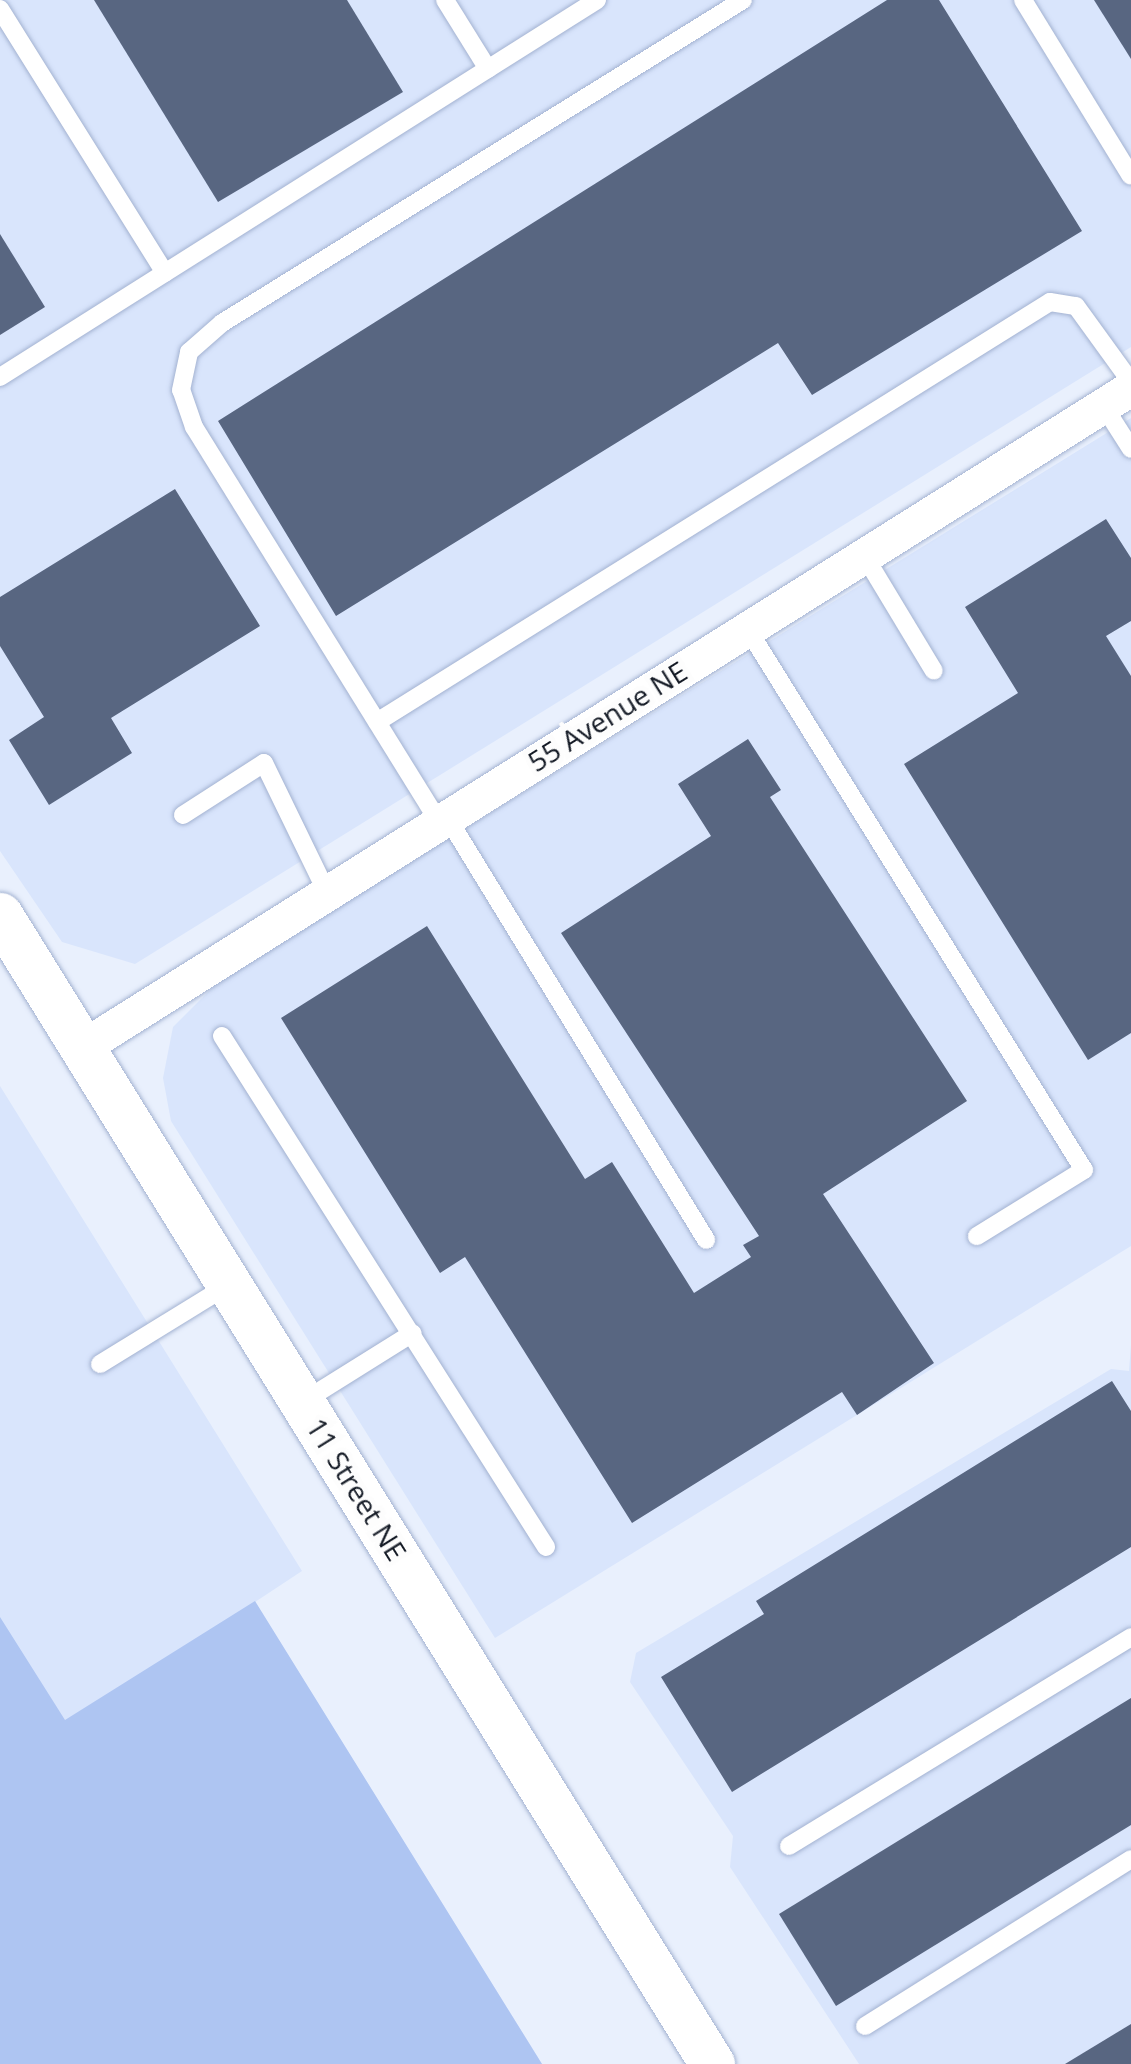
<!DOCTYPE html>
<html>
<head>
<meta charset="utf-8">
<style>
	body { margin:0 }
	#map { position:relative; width:1131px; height:2064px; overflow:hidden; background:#e9f0fd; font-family:"Open Sans",sans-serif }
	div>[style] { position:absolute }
	.built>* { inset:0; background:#d9e5fc }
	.green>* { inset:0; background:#aec5f2 }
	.building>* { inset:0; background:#586681 }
	.roads { filter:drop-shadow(0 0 2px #a3b2d1) drop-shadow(0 0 2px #a3b2d1) }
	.service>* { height:18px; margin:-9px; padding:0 9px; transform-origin:9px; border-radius:9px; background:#fff }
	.minor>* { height:35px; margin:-17.5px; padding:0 17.5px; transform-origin:17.5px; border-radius:17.5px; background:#fff }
	.tertiary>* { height:45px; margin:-22.5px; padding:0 22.5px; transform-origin:22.5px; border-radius:22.5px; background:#fff }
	span { translate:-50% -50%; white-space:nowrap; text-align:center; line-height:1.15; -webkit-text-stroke:10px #fdfdfd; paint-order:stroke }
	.street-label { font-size:28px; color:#151b26 }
</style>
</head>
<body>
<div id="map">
	<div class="built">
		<i style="clip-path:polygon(0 0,1131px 0,1131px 347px,135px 964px,62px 942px,0 851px)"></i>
		<i style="clip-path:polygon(1131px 418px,1131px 1246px,495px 1638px,171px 1121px,163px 1078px,173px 1027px,220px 980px)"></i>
		<i style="clip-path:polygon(0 1086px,302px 1571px,255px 1602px,542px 2064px,0 2064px)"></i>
		<i style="clip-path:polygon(1131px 1345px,1131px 2064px,859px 2064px,730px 1867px,733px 1836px,630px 1682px,636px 1653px,1111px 1369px,1129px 1371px)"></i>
	</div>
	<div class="green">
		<i style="clip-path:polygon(255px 1601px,542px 2064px,0 2064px,0 1617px,65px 1720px)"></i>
	</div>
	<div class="building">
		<i style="clip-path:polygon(94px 0,347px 0,403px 92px,218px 202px)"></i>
		<i style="clip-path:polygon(887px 0,939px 0,1082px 231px,812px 395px,778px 343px,336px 616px,218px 421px)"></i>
		<i style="clip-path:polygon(1094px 0,1131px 0,1131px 59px)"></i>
		<i style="clip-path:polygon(0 234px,45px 307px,0 335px)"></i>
		<i style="clip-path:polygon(175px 489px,260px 626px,111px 718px,132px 753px,49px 805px,9px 740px,44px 717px,0 646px,0 597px)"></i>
		<i style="clip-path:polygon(1106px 519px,1131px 558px,1131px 621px,1106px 636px,1131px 676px,1131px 1033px,1088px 1060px,904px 764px,1018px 693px,965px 607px)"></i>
		<i style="clip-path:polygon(748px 739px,781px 790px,770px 797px,967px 1101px,823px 1194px,934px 1363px,857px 1415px,842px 1392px,632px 1523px,465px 1257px,440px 1273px,281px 1018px,427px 926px,585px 1179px,612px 1162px,694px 1293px,751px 1257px,743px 1245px,759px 1236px,561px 933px,711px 836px,678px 784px)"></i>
		<i style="clip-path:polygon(1112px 1381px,1131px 1411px,1131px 1547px,732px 1792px,661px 1677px,764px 1614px,756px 1601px)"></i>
		<i style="clip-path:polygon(1131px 1698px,1131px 1825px,836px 2006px,779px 1914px)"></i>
		<i style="clip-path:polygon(1131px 2024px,1131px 2064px,1065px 2064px)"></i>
	</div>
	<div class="roads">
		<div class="service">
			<i style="left:445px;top:0;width:81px;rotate:58.1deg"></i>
			<i style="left:1023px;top:0;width:206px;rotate:58.5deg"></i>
			<i style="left:0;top:9px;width:311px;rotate:58deg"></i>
			<i style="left:0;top:377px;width:706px;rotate:-32.27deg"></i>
			<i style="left:1103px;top:405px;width:52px;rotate:57.5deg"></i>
			<i style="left:864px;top:555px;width:135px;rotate:58.9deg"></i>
			<i style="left:747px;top:628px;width:638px;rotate:58.13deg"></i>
			<i style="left:1084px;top:1170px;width:126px;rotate:148.3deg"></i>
			<i style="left:377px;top:722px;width:793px;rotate:-31.97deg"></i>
			<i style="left:1050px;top:302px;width:26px;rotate:9deg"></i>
			<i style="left:1076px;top:306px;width:94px;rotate:54.1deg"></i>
			<i style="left:183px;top:815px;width:96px;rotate:-32.7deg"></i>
			<i style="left:264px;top:763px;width:144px;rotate:64.1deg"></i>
			<i style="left:447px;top:817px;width:496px;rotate:58.5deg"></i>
			<i style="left:439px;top:822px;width:465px;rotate:-121.8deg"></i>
			<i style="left:194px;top:427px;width:39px;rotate:-109deg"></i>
			<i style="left:181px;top:390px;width:39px;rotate:-78deg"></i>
			<i style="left:189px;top:352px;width:44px;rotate:-41.3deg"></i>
			<i style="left:222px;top:323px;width:613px;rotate:-31.8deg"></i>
			<i style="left:222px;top:1036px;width:605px;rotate:57.62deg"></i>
			<i style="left:100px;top:1364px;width:153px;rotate:-31.6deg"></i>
			<i style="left:304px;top:1401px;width:128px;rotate:-32deg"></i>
			<i style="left:789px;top:1846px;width:401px;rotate:-31.4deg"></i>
			<i style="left:865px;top:2026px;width:314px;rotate:-32.1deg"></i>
		</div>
		<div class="minor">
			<i style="left:84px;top:1046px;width:1237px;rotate:-32.15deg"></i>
		</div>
		<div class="tertiary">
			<i style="left:0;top:915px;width:1352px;rotate:58.21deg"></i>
		</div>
	</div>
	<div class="street-label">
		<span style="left:607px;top:716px;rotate:-32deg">55 Avenue NE</span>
		<span style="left:357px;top:1489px;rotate:58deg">11 Street NE</span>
	</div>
</div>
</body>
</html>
